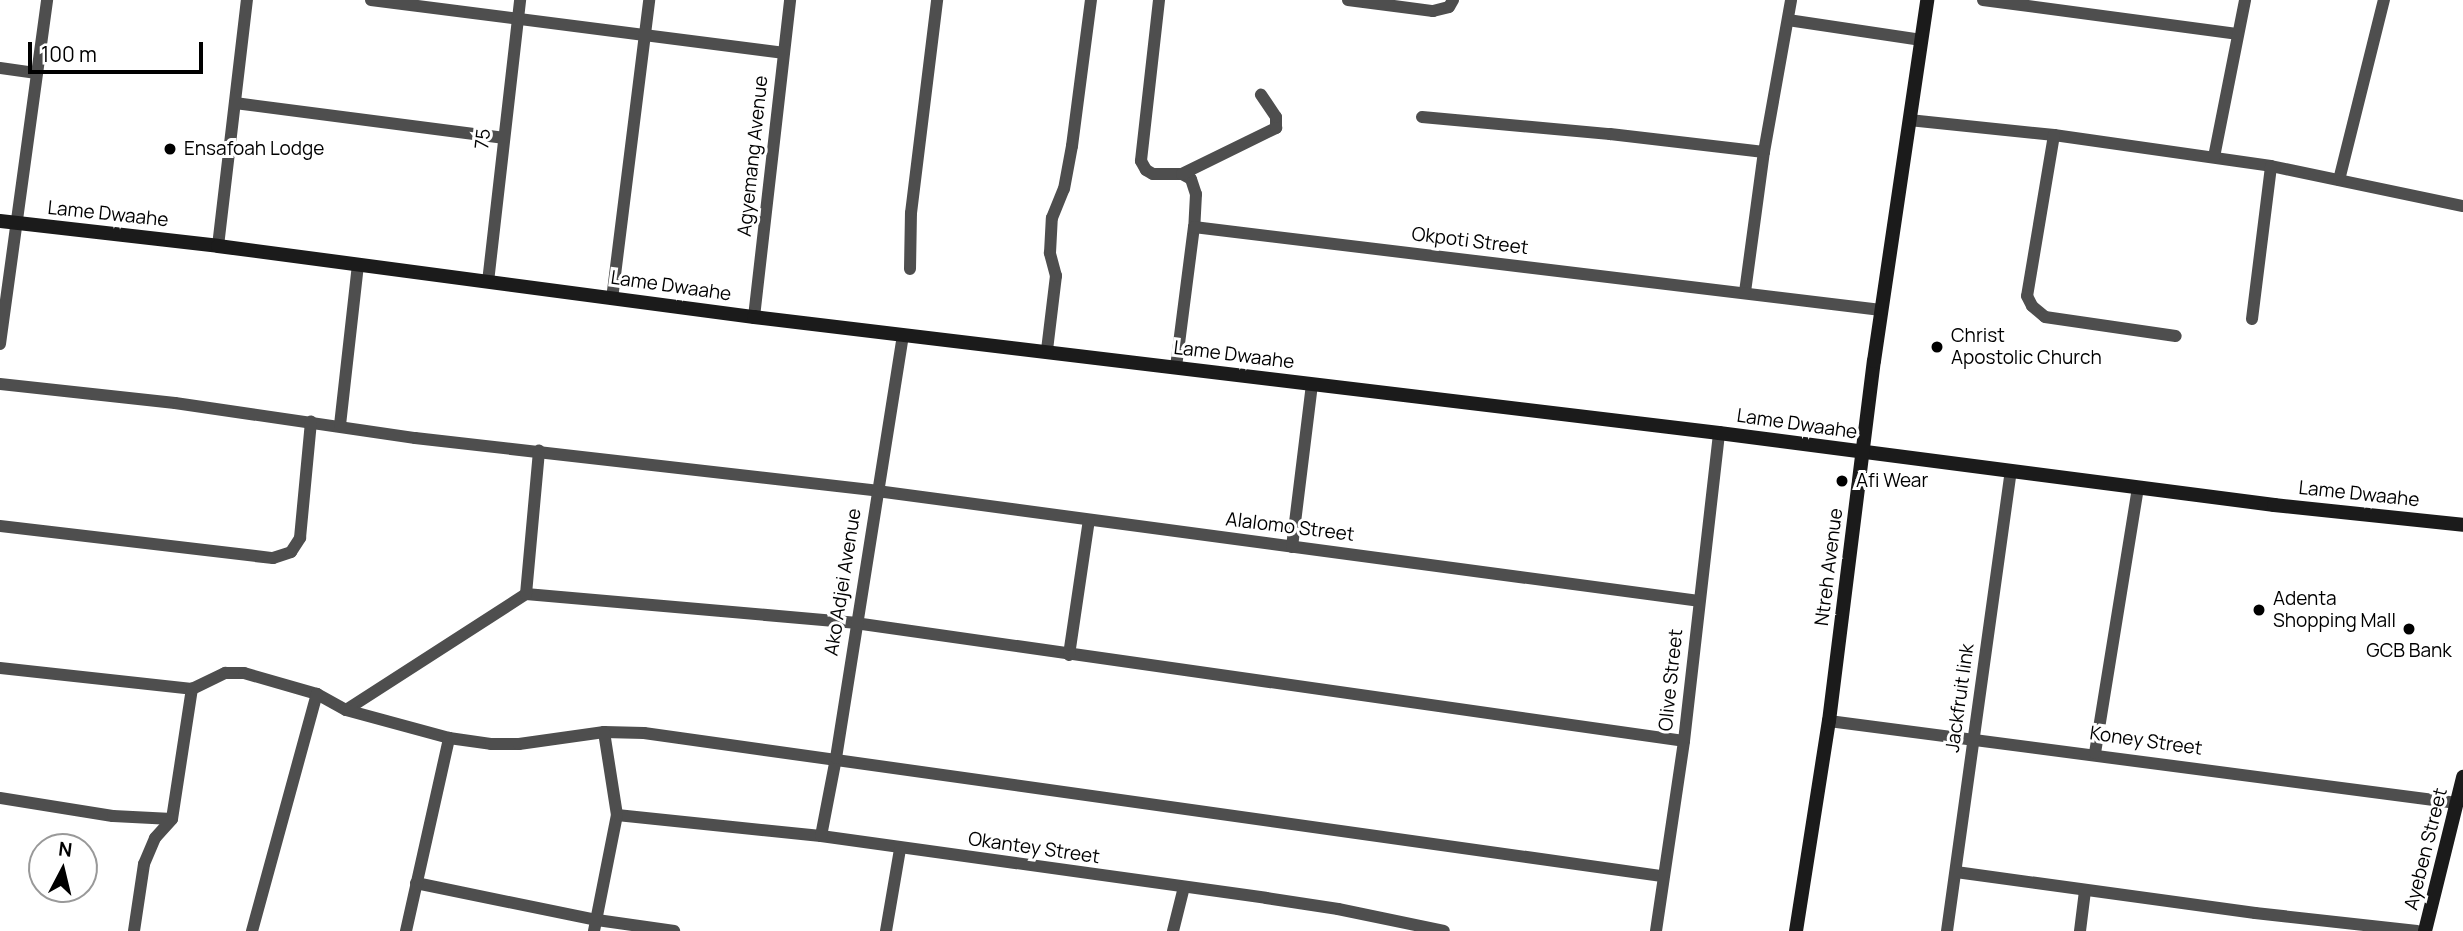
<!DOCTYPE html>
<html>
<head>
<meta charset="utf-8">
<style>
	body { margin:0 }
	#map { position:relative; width:2463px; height:931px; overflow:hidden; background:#fff; font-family:Manrope,sans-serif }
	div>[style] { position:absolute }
	.street>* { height:12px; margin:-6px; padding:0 6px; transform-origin:6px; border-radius:6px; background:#4e4e4e }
	.secondary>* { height:14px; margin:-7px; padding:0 7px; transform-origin:7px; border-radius:7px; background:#1b1b1b }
	.dots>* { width:19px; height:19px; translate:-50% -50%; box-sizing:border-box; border:4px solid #fff; border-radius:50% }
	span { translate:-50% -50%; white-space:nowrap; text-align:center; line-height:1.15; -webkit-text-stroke:6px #fff; paint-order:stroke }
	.street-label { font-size:19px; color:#000 }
	.poi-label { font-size:19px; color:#000 }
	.left { translate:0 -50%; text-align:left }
	.north { position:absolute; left:28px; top:833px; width:70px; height:70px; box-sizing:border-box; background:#fff; border:2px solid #999; border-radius:50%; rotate:7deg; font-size:19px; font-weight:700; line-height:28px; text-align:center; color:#000 }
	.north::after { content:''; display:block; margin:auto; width:24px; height:32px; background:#000; clip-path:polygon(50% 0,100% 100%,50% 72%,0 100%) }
	.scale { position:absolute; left:28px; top:42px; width:175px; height:32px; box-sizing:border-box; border:4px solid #000; border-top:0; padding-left:9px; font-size:21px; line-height:24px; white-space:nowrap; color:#000; -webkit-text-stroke:5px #fff; paint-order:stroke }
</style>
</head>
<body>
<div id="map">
	<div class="street">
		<i style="left:371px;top:0;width:415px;rotate:7.3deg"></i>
		<i style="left:1159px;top:0;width:162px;rotate:96.4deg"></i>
		<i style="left:1141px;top:161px;width:10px;rotate:61deg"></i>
		<i style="left:1146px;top:170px;width:8px;rotate:30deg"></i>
		<i style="left:1153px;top:174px;width:29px"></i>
		<i style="left:1182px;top:174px;width:10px;rotate:29deg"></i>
		<i style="left:1191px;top:179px;width:16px;rotate:72deg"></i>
		<i style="left:1196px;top:194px;width:33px;rotate:93deg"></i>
		<i style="left:1348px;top:0;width:86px;rotate:7.4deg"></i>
		<i style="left:1433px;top:11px;width:16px;rotate:-14deg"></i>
		<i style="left:1449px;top:7px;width:8px;rotate:-60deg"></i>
		<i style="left:1983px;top:0;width:256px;rotate:7.6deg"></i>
		<i style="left:1788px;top:20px;width:135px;rotate:8.5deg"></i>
		<i style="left:0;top:68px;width:37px;rotate:8deg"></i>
		<i style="left:235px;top:103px;width:270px;rotate:7.4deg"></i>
		<i style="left:1422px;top:117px;width:189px;rotate:5.2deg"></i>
		<i style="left:1610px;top:134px;width:155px;rotate:6.7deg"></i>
		<i style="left:1909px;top:120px;width:146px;rotate:5.9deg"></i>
		<i style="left:2054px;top:135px;width:219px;rotate:8.1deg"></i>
		<i style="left:2271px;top:166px;width:196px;rotate:11.8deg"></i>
		<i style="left:2054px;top:135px;width:163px;rotate:99.5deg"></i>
		<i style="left:2027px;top:296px;width:11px;rotate:63deg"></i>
		<i style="left:2032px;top:306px;width:17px;rotate:40deg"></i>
		<i style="left:2045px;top:317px;width:132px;rotate:8.3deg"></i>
		<i style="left:2214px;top:157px;width:160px;rotate:-78.8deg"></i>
		<i style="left:1182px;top:174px;width:105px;rotate:-26.1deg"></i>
		<i style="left:1276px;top:128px;width:11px;rotate:-90deg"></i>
		<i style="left:1276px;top:117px;width:27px;rotate:-124deg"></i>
		<i style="left:2339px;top:180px;width:186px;rotate:-76deg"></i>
		<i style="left:218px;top:246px;width:248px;rotate:-83.3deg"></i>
		<i style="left:910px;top:269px;width:56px;rotate:-89deg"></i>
		<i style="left:911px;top:213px;width:215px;rotate:-83deg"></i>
		<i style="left:488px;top:282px;width:284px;rotate:-83.5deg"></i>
		<i style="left:1745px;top:292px;width:141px;rotate:-82.3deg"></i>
		<i style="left:1764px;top:152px;width:154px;rotate:-79.9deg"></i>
		<i style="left:612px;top:299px;width:301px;rotate:-82.9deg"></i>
		<i style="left:754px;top:317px;width:319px;rotate:-83.5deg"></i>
		<i style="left:2252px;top:319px;width:154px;rotate:-82.9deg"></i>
		<i style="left:0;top:344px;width:347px;rotate:-82.2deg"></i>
		<i style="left:1047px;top:350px;width:75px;rotate:-83.1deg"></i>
		<i style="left:1056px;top:276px;width:24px;rotate:-105deg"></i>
		<i style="left:1050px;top:253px;width:35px;rotate:-87deg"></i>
		<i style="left:1052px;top:218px;width:31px;rotate:-68deg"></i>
		<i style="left:1064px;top:189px;width:44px;rotate:-79.5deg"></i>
		<i style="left:1072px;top:146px;width:147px;rotate:-82.6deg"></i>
		<i style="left:1176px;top:367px;width:141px;rotate:-82.7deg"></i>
		<i style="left:1194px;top:227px;width:692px;rotate:6.89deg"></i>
		<i style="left:0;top:384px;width:176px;rotate:6.2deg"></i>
		<i style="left:175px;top:403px;width:243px;rotate:8.3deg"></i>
		<i style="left:415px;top:438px;width:465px;rotate:6.5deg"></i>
		<i style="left:877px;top:491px;width:829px;rotate:7.62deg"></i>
		<i style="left:340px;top:425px;width:162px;rotate:-83.6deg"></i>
		<i style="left:0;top:526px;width:275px;rotate:6.7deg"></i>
		<i style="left:273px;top:558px;width:19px;rotate:-18deg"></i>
		<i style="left:291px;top:552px;width:17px;rotate:-57deg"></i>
		<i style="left:300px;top:538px;width:117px;rotate:-84.6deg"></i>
		<i style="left:1292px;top:547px;width:164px;rotate:-83deg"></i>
		<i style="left:526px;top:594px;width:330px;rotate:5deg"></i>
		<i style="left:855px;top:623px;width:837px;rotate:8.1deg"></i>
		<i style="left:1069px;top:655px;width:136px;rotate:-81.6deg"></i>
		<i style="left:0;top:668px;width:193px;rotate:6.2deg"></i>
		<i style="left:346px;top:710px;width:214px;rotate:-32.8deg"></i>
		<i style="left:526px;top:594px;width:144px;rotate:-84.8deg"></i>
		<i style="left:1829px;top:721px;width:633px;rotate:7.44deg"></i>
		<i style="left:2095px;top:753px;width:269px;rotate:-80.8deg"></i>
		<i style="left:0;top:798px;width:114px;rotate:9.1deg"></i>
		<i style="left:113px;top:816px;width:59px;rotate:2.9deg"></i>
		<i style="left:172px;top:819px;width:132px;rotate:-81.3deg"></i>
		<i style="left:192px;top:689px;width:37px;rotate:-26deg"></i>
		<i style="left:225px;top:673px;width:19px"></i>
		<i style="left:244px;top:673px;width:76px;rotate:16deg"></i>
		<i style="left:317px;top:694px;width:33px;rotate:29deg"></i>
		<i style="left:346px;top:710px;width:107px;rotate:15.2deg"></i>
		<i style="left:449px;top:738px;width:42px;rotate:8.1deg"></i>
		<i style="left:491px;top:744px;width:28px"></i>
		<i style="left:519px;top:744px;width:86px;rotate:-8deg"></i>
		<i style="left:604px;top:732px;width:40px;rotate:1.4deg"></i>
		<i style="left:644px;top:733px;width:1028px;rotate:8deg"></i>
		<i style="left:617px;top:815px;width:205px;rotate:5.9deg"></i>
		<i style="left:821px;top:836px;width:449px;rotate:7.9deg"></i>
		<i style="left:1266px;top:898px;width:73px;rotate:8.7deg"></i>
		<i style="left:1338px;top:909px;width:108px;rotate:11.7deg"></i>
		<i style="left:821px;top:836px;width:79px;rotate:-79.1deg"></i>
		<i style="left:836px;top:758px;width:428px;rotate:-81deg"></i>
		<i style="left:1956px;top:872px;width:302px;rotate:7.8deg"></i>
		<i style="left:2255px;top:913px;width:163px;rotate:6.3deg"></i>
		<i style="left:416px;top:883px;width:185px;rotate:11.6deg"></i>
		<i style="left:597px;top:920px;width:78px;rotate:8.1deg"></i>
		<i style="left:134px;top:931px;width:68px;rotate:-81.5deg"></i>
		<i style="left:144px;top:864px;width:28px;rotate:-67deg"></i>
		<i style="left:155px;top:838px;width:25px;rotate:-48deg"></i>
		<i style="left:252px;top:931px;width:246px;rotate:-74.7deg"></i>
		<i style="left:406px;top:931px;width:198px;rotate:-77.4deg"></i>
		<i style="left:594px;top:931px;width:118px;rotate:-78.8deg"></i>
		<i style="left:617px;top:815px;width:84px;rotate:-98.9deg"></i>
		<i style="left:886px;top:931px;width:83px;rotate:-80.3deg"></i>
		<i style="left:1173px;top:931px;width:45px;rotate:-76deg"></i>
		<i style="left:1656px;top:931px;width:192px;rotate:-81.6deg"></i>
		<i style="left:1684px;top:741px;width:310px;rotate:-83.5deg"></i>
		<i style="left:1947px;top:931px;width:465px;rotate:-82.1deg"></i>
		<i style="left:2080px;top:931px;width:40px;rotate:-82.9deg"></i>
	</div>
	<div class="secondary">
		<i style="left:0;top:221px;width:219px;rotate:6.5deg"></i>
		<i style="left:218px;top:246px;width:541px;rotate:7.55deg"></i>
		<i style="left:754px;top:317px;width:972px;rotate:6.85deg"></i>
		<i style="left:1719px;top:433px;width:560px;rotate:7.39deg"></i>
		<i style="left:2274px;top:505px;width:190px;rotate:6deg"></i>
		<i style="left:1796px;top:931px;width:213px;rotate:-81.1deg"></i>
		<i style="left:1829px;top:721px;width:363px;rotate:-82.9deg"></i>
		<i style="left:1874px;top:361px;width:365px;rotate:-81.6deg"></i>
		<i style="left:2425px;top:931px;width:159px;rotate:-76.1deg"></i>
	</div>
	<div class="dots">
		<i style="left:170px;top:149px;background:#000"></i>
		<i style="left:1937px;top:347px;background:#000"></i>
		<i style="left:1842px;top:481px;background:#000"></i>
		<i style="left:2259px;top:610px;background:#000"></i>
		<i style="left:2409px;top:629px;background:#000"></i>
	</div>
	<div class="street-label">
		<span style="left:483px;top:139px;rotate:-84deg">75</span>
		<span style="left:753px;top:156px;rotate:-84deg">Agyemang Avenue</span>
		<span style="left:108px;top:214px;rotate:6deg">Lame Dwaahe</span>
		<span style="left:1470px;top:241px;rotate:7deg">Okpoti Street</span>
		<span style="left:671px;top:286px;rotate:8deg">Lame Dwaahe</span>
		<span style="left:1234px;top:355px;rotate:7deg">Lame Dwaahe</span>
		<span style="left:1797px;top:424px;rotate:8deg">Lame Dwaahe</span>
		<span style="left:2359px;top:494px;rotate:6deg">Lame Dwaahe</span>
		<span style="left:1290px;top:527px;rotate:7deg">Alalomo Street</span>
		<span style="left:1829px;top:567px;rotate:-83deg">Ntreh Avenue</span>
		<span style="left:843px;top:582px;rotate:-81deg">Ako Adjei Avenue</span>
		<span style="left:1671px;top:680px;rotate:-84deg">Olive Street</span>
		<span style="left:1960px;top:698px;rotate:-82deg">Jackfruit link</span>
		<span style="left:2146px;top:741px;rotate:8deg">Koney Street</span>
		<span style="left:1034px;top:848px;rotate:8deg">Okantey Street</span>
		<span style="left:2426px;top:849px;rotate:-76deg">Ayeben Street</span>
	</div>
	<div class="poi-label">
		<span class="left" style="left:184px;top:149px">Ensafoah Lodge</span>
		<span class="left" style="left:1951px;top:347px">Christ<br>Apostolic Church</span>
		<span class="left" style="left:1856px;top:481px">Afi Wear</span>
		<span class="left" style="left:2273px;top:610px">Adenta<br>Shopping Mall</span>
		<span style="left:2409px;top:651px">GCB Bank</span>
	</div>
	<div class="north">N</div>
	<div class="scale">100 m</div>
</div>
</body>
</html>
